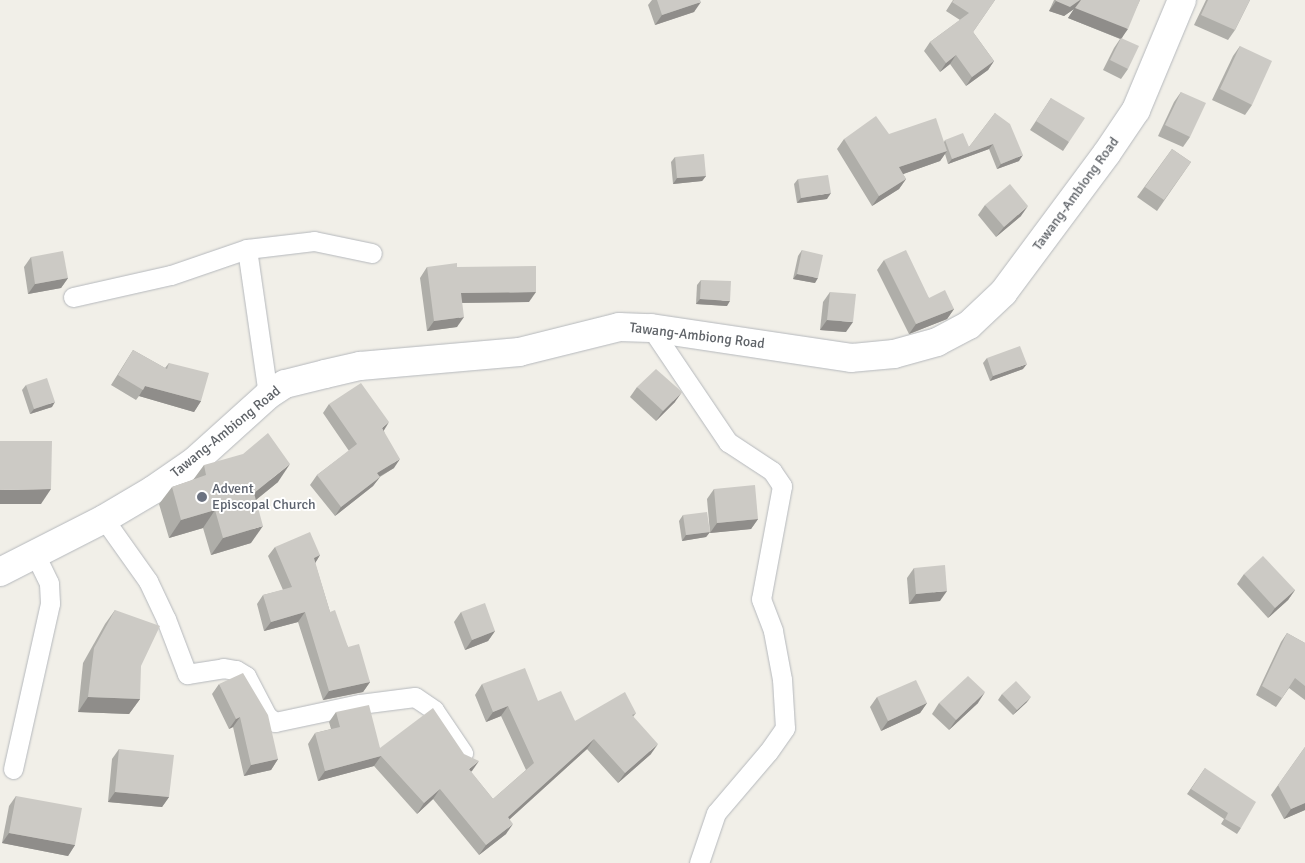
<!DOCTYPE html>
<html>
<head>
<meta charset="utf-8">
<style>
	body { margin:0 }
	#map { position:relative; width:1305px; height:863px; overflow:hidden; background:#f1efe8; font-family:Signika,sans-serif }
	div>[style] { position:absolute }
	.roads { filter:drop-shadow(0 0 1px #b5b8bc) drop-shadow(0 0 1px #b5b8bc) }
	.minor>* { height:19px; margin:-9.5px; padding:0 9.5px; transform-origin:9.5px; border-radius:9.5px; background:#fff }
	.secondary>* { height:28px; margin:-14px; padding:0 14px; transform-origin:14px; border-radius:14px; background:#fff }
	.wall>* { inset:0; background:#afaea9 }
	.shaded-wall>* { inset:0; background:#8f8d8a }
	.building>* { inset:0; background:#cccac5 }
	.dots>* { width:14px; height:14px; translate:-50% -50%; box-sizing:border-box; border:2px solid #fff; border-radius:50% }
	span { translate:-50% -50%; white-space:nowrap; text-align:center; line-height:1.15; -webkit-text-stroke:4px #fff; paint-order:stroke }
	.street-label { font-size:14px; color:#5f6368 }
	.worship-label { font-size:14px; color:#5b616d }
	.left { translate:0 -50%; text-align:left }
</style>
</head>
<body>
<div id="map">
	<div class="roads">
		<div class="minor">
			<i style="left:247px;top:249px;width:67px;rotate:-6.8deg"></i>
			<i style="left:314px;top:241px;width:59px;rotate:11.7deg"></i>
			<i style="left:73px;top:297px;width:100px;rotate:-12.7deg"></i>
			<i style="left:171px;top:275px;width:80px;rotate:-18.9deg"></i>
			<i style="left:247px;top:249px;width:148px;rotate:81.8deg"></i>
			<i style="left:651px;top:328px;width:138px;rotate:56deg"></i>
			<i style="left:728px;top:442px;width:53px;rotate:33.4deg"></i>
			<i style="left:772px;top:471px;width:18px;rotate:56deg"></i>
			<i style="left:782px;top:486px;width:115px;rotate:100.5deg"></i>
			<i style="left:761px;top:599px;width:34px;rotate:69deg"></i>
			<i style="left:773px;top:631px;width:49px;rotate:79.4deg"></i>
			<i style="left:782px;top:679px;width:49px;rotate:86.5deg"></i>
			<i style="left:785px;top:728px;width:29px;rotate:125deg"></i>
			<i style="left:768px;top:752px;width:80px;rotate:130.4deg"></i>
			<i style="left:716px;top:813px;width:53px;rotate:108.8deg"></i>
			<i style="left:104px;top:519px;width:76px;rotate:54.6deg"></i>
			<i style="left:148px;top:581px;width:42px;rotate:64.7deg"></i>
			<i style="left:166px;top:619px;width:59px;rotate:69.1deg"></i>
			<i style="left:187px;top:674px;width:36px;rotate:-9deg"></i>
			<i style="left:223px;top:668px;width:13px;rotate:9deg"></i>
			<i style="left:236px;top:670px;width:12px;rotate:31deg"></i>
			<i style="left:246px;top:676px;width:45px;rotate:62.3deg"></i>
			<i style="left:267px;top:716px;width:10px;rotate:37deg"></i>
			<i style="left:275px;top:722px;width:87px;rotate:-12deg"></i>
			<i style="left:360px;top:704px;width:55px;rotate:-7.3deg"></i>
			<i style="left:415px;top:697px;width:23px;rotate:34deg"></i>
			<i style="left:434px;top:710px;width:52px;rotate:56deg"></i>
			<i style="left:13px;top:769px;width:170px;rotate:-77.4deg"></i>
			<i style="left:50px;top:603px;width:20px;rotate:-93deg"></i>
			<i style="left:49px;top:583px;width:32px;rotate:-116deg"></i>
		</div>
		<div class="secondary">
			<i style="left:0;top:572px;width:117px;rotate:-27deg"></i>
			<i style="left:104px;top:519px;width:57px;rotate:-30.6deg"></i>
			<i style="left:153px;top:490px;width:51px;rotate:-34.6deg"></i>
			<i style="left:195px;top:461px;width:98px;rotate:-42.1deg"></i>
			<i style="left:268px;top:395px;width:20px;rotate:-33deg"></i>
			<i style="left:285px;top:384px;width:41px;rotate:-14deg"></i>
			<i style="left:325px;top:374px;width:36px;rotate:-13deg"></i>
			<i style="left:360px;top:366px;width:160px;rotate:-5deg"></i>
			<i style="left:519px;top:352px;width:103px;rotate:-14deg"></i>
			<i style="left:619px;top:327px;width:32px;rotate:2deg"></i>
			<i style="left:651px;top:328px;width:202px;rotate:8.5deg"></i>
			<i style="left:851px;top:358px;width:43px;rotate:-5.3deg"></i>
			<i style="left:894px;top:354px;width:45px;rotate:-15.6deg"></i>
			<i style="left:937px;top:342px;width:36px;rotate:-28deg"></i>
			<i style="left:969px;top:325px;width:47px;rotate:-43.3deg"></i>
			<i style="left:1003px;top:293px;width:174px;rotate:-53.4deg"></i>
			<i style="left:1107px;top:153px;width:52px;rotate:-56deg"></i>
			<i style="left:1136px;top:110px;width:119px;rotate:-67.3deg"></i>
		</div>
	</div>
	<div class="wall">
		<i style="clip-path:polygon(652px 0,700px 0,694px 12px,655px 25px,648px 5px)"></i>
		<i style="clip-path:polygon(953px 0,995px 0,973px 32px,994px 61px,988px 70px,966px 86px,950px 64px,940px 72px,924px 51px,930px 42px,960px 20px,946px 11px)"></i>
		<i style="clip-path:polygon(1054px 0,1140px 0,1122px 38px,1128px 69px,1121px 79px,1103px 70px,1114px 48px,1120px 39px,1068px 18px,1074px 9px,1064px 16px,1049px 11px)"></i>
		<i style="clip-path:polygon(1206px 0,1250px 0,1235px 30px,1228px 40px,1194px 25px)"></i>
		<i style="clip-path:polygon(1240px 46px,1252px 105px,1245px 115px,1212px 100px,1233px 56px)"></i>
		<i style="clip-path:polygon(1181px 92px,1190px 137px,1183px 147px,1158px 136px,1174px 102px)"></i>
		<i style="clip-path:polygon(1051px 98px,1069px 142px,1063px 151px,1030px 130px)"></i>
		<i style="clip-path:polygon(995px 113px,1019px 161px,997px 169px,989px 149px,948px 164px,945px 154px,940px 161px,903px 174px,906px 179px,899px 189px,872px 206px,837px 149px,844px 139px,889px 134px,944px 142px,945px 140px,969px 147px)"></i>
		<i style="clip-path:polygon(1172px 149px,1191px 162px,1157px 211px,1137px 197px)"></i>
		<i style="clip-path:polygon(675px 157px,706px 176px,702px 181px,673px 184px,671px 162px)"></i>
		<i style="clip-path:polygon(798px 179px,827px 199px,797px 203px,794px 184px)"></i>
		<i style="clip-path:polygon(985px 205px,1021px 216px,996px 237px,978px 215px)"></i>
		<i style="clip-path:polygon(802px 250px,815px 283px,793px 279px,798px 256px)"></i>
		<i style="clip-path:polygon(31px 257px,68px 278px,61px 288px,28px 294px,24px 267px)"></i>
		<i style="clip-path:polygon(884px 260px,929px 298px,954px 309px,947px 319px,909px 334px,877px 270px)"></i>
		<i style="clip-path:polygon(427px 267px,457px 267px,529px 302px,462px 303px,457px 327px,427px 331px,420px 278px)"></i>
		<i style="clip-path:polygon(701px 280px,727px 306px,696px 304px,697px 285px)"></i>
		<i style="clip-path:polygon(830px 292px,846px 332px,820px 330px,823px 302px)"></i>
		<i style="clip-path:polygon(133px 350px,165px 368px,169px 363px,201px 401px,194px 412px,139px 396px,136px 400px,111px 385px)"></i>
		<i style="clip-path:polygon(987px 358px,1023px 369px,990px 381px,983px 363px)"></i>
		<i style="clip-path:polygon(26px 385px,52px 407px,30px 414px,22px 390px)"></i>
		<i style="clip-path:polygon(637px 387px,675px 402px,656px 421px,630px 397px)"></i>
		<i style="clip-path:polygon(329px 404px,384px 431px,394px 468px,380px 477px,373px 486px,335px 516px,310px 485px,317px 475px,349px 451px,323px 413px)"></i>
		<i style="clip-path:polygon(204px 465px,278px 482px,256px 500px,251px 543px,211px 555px,203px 528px,169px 538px,159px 504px,172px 487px,193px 480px)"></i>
		<i style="clip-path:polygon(714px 489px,758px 519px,751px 529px,710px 533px,707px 499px)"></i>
		<i style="clip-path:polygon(683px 515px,710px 532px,706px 537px,682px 541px,679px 521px)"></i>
		<i style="clip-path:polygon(275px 547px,320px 555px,315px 563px,330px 612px,348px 647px,370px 682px,363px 692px,323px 700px,298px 622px,264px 631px,257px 604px,263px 595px,283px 590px,268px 556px)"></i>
		<i style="clip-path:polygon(914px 568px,940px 601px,909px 604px,907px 578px)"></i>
		<i style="clip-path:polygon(1244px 574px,1295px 590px,1288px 600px,1268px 618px,1237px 584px)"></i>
		<i style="clip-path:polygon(115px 610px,140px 699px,129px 714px,78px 712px,83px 663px,105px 624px)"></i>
		<i style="clip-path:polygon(461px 612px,495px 631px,488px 641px,465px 650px,454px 622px)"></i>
		<i style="clip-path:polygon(1287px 633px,1305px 643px,1305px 700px,1289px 688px,1276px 707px,1256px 695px,1281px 642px)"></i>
		<i style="clip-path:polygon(219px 684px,278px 759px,271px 770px,244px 776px,233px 727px,229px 729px,212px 694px)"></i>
		<i style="clip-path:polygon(482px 684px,538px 701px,575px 721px,636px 713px,633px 717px,651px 754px,618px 783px,587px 749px,510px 819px,506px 834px,479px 855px,433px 799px,417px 814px,374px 766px,318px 781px,308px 744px,315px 733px,331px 729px,329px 722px,336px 712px,380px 748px,471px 772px,493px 799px,526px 770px,501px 716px,486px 722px,475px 695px)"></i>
		<i style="clip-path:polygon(1002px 694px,1027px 702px,1013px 715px,998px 700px)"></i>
		<i style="clip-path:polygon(877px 697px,927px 703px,920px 713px,881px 731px,870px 707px)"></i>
		<i style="clip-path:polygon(939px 703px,978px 703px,949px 730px,932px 714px)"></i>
		<i style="clip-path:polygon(1305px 747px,1305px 810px,1284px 819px,1271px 795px)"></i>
		<i style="clip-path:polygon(119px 749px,169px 797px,162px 807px,108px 802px,112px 759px)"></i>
		<i style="clip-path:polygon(1205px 768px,1241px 828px,1237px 834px,1221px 824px,1224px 819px,1187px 794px)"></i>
		<i style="clip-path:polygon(16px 796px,75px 845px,68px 856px,2px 843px,9px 806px)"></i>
	</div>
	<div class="shaded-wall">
		<i style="clip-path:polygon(1080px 0,1128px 29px,1121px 39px,1068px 18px,1074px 9px,1064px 16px,1049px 11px,1056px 1px)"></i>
		<i style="clip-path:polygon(701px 2px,694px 12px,655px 25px,662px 15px)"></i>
		<i style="clip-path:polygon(956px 55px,950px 64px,940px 72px,946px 63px)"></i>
		<i style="clip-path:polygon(994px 61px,988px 70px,966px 86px,972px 77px)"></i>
		<i style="clip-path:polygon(993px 144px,989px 149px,948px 164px,952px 159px)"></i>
		<i style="clip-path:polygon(947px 151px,940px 161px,892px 178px,899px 167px)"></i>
		<i style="clip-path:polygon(1023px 155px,1019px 161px,997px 169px,1001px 164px)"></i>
		<i style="clip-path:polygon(706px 176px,702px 181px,673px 184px,677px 178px)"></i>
		<i style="clip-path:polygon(906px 179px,899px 189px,872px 206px,879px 196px)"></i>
		<i style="clip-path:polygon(831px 193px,827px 199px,797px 203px,801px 198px)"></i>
		<i style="clip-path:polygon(1028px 206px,1021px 216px,996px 237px,1004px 227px)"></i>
		<i style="clip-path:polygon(797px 274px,818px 278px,815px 283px,793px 279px)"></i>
		<i style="clip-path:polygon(68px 278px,61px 288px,28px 294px,35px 284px)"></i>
		<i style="clip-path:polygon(536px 292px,529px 302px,454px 303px,461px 293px)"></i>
		<i style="clip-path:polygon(700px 299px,730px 301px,727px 306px,696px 304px)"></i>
		<i style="clip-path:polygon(954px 309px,947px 319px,909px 334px,916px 324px)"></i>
		<i style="clip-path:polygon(464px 317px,457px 327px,427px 331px,434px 321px)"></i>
		<i style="clip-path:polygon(827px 320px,853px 322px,846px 332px,820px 330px)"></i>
		<i style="clip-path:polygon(1027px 364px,1023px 369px,990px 381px,993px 376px)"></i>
		<i style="clip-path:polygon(145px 386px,201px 401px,194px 412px,139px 396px)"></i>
		<i style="clip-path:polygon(682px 392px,675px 402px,656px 421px,663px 411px)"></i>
		<i style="clip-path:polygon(55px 402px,52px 407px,30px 414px,34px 409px)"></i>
		<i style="clip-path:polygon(389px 422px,383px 432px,382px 428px)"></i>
		<i style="clip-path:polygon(400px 459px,394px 468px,370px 482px,377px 473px)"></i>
		<i style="clip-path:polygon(290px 464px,278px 482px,242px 511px,254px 493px)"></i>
		<i style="clip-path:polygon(380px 477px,373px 486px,335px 516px,341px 507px)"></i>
		<i style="clip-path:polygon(51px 489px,41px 504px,0 504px,0 490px)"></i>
		<i style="clip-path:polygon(215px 510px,203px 528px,169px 538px,181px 520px)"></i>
		<i style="clip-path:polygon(758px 519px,751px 529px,710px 533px,717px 523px)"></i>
		<i style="clip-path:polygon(263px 526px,251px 543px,211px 555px,223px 538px)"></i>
		<i style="clip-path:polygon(710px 532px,706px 537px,682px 541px,686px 535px)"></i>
		<i style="clip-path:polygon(320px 555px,314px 565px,314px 558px)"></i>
		<i style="clip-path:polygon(1295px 590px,1288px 600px,1268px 618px,1275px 608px)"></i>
		<i style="clip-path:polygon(947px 591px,940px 601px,909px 604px,916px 594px)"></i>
		<i style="clip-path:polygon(305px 612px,298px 622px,264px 631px,271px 622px)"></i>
		<i style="clip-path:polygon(495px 631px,488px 641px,465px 650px,472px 640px)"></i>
		<i style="clip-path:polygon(370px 682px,363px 692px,323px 700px,329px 691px)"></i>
		<i style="clip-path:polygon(985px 692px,978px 703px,949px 730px,956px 720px)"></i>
		<i style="clip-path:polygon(88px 697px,140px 699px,129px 714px,78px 712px)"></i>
		<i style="clip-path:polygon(1031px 697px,1027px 702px,1013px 715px,1017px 710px)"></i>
		<i style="clip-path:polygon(927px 703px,920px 713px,881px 731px,888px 721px)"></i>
		<i style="clip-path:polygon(508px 706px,501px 716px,486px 722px,493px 712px)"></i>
		<i style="clip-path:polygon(240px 717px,233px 727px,229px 729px,236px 719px)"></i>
		<i style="clip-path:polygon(594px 739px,587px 749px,501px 827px,508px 817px)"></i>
		<i style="clip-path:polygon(658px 744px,651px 754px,618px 783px,625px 773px)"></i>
		<i style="clip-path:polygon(381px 756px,374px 766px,318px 781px,325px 771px)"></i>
		<i style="clip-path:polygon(278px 759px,271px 770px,244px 776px,251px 765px)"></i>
		<i style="clip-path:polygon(479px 761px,472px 771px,462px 779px,469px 769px)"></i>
		<i style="clip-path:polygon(440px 789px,433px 799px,417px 814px,424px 803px)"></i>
		<i style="clip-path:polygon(115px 792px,169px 797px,162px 807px,108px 802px)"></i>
		<i style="clip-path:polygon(1305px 803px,1305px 810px,1284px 819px,1291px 809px)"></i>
		<i style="clip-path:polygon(513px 824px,506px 834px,479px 855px,486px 845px)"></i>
		<i style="clip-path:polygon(9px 833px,75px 845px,68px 856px,2px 843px)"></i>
	</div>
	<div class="building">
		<i style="clip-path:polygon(657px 0,700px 0,701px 2px,662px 15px)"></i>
		<i style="clip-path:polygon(954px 0,995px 0,973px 32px,994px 61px,972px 77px,956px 55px,946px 63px,930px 42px,969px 13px,952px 2px)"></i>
		<i style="clip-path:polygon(1056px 0,1080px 0,1070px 7px,1056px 1px)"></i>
		<i style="clip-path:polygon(1081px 0,1140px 0,1128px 29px,1075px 8px)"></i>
		<i style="clip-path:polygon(1208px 0,1250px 0,1235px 30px,1201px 15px)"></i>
		<i style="clip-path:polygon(1121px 38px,1139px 46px,1128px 69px,1110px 60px)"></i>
		<i style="clip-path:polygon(1240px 46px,1272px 61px,1252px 105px,1220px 89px)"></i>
		<i style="clip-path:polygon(1181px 92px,1206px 103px,1190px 137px,1165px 125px)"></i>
		<i style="clip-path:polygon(1051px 98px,1085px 118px,1069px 142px,1036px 121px)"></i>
		<i style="clip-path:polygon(995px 113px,1010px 124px,1023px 155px,1001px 164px,993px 144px,952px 159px,945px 140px,963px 133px,969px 147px)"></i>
		<i style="clip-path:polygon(876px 116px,889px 134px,936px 118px,947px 151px,899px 167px,906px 179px,879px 196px,844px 139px)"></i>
		<i style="clip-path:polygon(1172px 149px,1191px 162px,1164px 200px,1145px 187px)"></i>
		<i style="clip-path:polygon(704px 154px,706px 176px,677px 178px,675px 157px)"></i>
		<i style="clip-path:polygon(828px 175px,831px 193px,801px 198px,798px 179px)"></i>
		<i style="clip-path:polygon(1010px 184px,1028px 206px,1004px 227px,985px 205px)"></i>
		<i style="clip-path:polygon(802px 250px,823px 255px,818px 278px,797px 274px)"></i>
		<i style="clip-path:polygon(906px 250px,929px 298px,945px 290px,954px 309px,916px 324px,884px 260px)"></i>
		<i style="clip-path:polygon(63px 251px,68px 278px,35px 284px,31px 257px)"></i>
		<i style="clip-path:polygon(457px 263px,457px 267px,536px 266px,536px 292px,461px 293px,464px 317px,434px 321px,427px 267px)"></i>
		<i style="clip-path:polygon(701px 280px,731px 281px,730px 301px,700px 299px)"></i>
		<i style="clip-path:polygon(830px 292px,856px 294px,853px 322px,827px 320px)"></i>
		<i style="clip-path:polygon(1020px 346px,1027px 364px,993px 376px,987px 358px)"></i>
		<i style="clip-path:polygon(133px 350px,167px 369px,169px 363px,209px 373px,201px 401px,145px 386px,143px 390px,118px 375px)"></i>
		<i style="clip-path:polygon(656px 369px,682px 392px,663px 411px,637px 387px)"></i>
		<i style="clip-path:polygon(47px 378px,55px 402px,34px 409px,26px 385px)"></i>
		<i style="clip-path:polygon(361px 383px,389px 422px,382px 428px,400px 459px,377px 473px,380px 477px,341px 507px,317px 475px,357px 444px,329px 404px)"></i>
		<i style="clip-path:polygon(268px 433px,290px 464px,254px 493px,263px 526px,223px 538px,215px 510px,181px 520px,172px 487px,206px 475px,204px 465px,243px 454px)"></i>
		<i style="clip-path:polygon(0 441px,52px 441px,51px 489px,0 490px)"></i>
		<i style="clip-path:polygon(755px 485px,758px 519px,717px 523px,714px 489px)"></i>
		<i style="clip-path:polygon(707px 512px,710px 532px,686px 535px,683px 515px)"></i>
		<i style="clip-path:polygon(310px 532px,320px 555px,314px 558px,330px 612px,335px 610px,348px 647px,359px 644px,370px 682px,329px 691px,305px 612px,271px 622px,263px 595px,292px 587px,275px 547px)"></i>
		<i style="clip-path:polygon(1263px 556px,1295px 590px,1275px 608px,1244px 574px)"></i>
		<i style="clip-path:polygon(945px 565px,947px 591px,916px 594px,914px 568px)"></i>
		<i style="clip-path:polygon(485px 603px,495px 631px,472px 640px,461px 612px)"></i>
		<i style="clip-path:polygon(115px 610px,160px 626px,141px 666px,140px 699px,88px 697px,94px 648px)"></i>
		<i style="clip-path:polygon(1287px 633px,1305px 643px,1305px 686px,1295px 678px,1282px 698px,1262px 686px)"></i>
		<i style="clip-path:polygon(525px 668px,538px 701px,561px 691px,575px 721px,625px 692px,636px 713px,632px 715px,658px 744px,625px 773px,594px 739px,508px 817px,513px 824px,486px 845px,440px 789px,424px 803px,381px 756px,325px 771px,315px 733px,340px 727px,336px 712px,369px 705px,380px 748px,433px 708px,464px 754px,479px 761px,469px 769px,493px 799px,534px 763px,508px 706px,493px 712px,482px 684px)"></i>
		<i style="clip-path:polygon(243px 673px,268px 715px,278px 759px,251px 765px,240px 717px,236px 719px,219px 684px)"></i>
		<i style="clip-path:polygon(968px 676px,985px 692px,956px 720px,939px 703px)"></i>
		<i style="clip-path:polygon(916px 680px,927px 703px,888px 721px,877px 697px)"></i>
		<i style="clip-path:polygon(1016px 681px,1031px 697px,1017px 710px,1002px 694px)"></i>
		<i style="clip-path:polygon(1305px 747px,1305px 803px,1291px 809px,1278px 785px)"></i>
		<i style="clip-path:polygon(119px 749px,174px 755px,169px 797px,115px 792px)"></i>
		<i style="clip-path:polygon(1205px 768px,1256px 802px,1241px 828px,1225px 819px,1228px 813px,1191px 789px)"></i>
		<i style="clip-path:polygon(16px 796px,82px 808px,75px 845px,9px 833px)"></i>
	</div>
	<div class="dots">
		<i style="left:202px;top:497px;background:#6b7280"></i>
	</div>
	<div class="street-label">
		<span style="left:1076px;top:194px;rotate:-54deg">Tawang-Ambiong Road</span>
		<span style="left:697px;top:336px;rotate:7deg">Tawang-Ambiong Road</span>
		<span style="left:226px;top:432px;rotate:-39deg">Tawang-Ambiong Road</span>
	</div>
	<div class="worship-label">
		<span class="left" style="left:212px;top:497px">Advent<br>Episcopal Church</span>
	</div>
</div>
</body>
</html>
